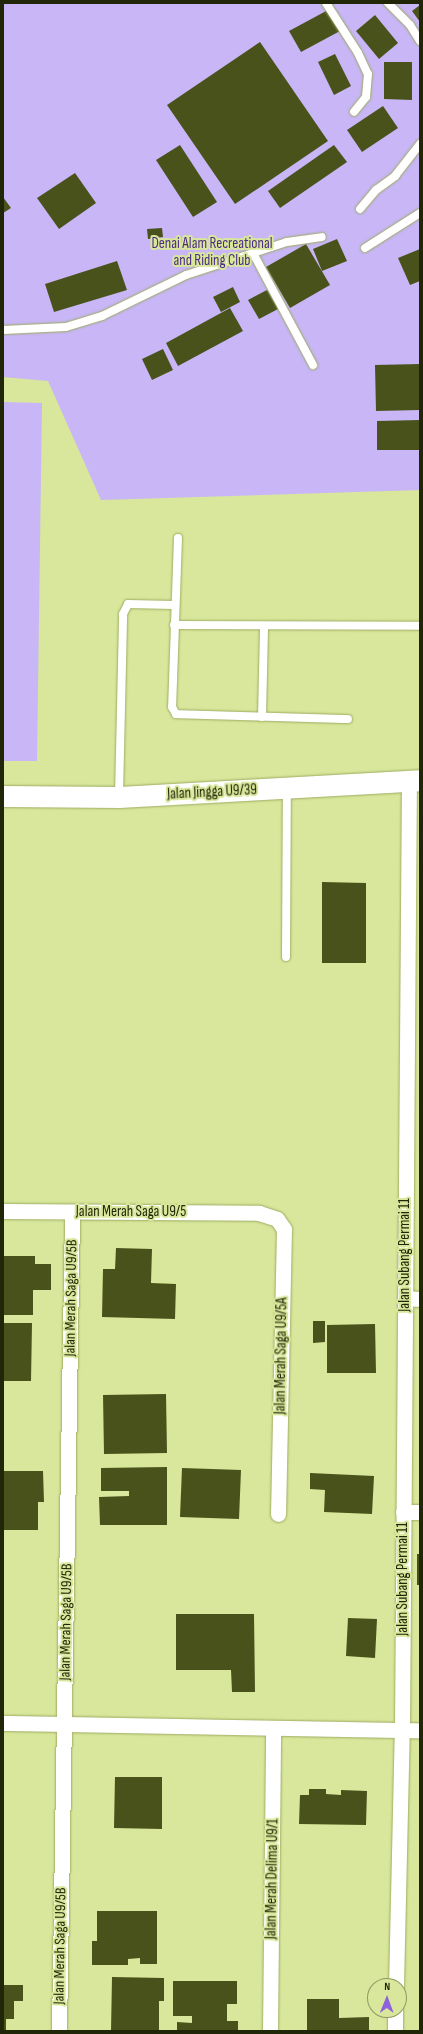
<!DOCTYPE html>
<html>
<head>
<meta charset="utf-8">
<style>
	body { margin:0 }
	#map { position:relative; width:423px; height:2034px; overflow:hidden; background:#d8e79b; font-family:"Sofia Sans Condensed",sans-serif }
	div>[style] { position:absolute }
	.green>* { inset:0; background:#c8b6f6 }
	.building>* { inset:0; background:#49521a }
	.roads { filter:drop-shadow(0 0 1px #9eac62) drop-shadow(0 0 1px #9eac62) }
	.lane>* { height:8px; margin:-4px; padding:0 4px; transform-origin:4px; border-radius:4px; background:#fff }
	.street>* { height:15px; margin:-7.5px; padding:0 7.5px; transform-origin:7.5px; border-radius:7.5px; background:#fff }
	.secondary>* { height:21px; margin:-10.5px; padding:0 10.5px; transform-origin:10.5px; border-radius:10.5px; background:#fff }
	span { translate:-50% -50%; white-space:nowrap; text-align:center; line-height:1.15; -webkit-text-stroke:4px #d8e79b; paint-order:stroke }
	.park-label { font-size:15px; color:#4e2c83 }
	.street-label { font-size:15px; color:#222608 }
	.frame { position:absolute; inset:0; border:4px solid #222608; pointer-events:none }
	.north { position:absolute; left:367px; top:1978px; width:40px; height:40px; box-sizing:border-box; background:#d8e79b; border:1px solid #8f9a60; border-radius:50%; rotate:1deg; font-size:11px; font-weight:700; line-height:16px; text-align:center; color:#222608 }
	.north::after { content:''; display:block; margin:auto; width:14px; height:18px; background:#8e62dc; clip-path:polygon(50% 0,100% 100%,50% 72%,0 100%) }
</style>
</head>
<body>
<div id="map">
	<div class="green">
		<i style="clip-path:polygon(3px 3px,420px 3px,420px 490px,101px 500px,48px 381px,3px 377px)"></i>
		<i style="clip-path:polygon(3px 402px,42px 403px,37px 761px,3px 761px)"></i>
	</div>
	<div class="building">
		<i style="clip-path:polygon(420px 5px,420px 22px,412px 11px)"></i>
		<i style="clip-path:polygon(328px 10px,340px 31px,301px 52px,289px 31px)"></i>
		<i style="clip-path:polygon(375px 15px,398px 43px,379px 59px,356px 31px)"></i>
		<i style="clip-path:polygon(260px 42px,328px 141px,235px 204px,167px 105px)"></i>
		<i style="clip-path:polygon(335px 54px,351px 86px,334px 95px,318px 62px)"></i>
		<i style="clip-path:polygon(384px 62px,412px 62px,412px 100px,384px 99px)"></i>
		<i style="clip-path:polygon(383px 106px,398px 128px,362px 152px,347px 130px)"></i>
		<i style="clip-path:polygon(180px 145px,217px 202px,193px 217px,156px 160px)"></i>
		<i style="clip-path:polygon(334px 145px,347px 162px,280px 208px,268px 191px)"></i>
		<i style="clip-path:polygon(75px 173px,96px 203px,59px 229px,37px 198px)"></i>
		<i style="clip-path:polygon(3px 197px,11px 208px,3px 213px)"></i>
		<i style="clip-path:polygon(162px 228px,163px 237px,148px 239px,147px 229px)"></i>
		<i style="clip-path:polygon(337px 239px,347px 261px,322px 271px,313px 249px)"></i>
		<i style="clip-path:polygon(306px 244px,330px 285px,290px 308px,266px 267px)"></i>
		<i style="clip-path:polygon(420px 249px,420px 281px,410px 285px,398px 258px)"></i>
		<i style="clip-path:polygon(117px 261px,127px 290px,54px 312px,45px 284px)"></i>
		<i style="clip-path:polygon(233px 287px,240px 302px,221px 312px,213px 297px)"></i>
		<i style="clip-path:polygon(267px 290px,278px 309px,259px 319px,248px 300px)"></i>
		<i style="clip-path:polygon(230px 308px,243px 331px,178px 366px,166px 343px)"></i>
		<i style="clip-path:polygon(163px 349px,173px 370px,152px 380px,142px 359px)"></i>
		<i style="clip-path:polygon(420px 364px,420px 410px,376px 411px,375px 365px)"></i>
		<i style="clip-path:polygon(420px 420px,420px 450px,377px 450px,377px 421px)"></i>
		<i style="clip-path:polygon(322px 882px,366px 883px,366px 963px,322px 963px)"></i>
		<i style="clip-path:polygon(116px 1248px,152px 1249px,151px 1283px,176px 1284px,175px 1319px,102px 1317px,103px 1269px,115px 1269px)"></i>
		<i style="clip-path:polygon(3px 1256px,35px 1256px,35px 1264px,51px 1264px,51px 1290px,33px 1290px,33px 1315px,3px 1315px)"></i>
		<i style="clip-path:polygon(313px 1321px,325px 1321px,325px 1342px,313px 1343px)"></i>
		<i style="clip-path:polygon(3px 1323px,32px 1323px,31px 1381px,3px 1381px)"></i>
		<i style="clip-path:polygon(375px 1324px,376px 1373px,327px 1373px,327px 1325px)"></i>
		<i style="clip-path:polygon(166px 1394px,167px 1453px,104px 1454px,103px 1395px)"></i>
		<i style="clip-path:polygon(167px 1467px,167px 1525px,100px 1525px,99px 1497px,129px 1496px,129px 1491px,101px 1491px,101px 1468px)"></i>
		<i style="clip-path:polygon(182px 1468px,241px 1470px,239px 1519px,180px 1517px)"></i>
		<i style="clip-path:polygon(3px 1471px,43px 1471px,44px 1502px,38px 1502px,38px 1530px,3px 1530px)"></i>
		<i style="clip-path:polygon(310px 1473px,374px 1476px,372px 1514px,324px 1512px,325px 1490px,310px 1489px)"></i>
		<i style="clip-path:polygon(417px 1554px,420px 1554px,420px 1585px,417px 1585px)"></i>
		<i style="clip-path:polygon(176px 1614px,254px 1614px,255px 1692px,232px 1692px,231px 1670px,176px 1670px)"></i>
		<i style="clip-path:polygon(348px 1618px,377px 1619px,375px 1658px,346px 1656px)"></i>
		<i style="clip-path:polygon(115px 1777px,162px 1777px,162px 1829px,114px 1828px)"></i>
		<i style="clip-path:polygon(309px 1789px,326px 1789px,326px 1794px,341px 1795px,341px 1790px,367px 1791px,366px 1825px,299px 1824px,300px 1795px,309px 1795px)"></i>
		<i style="clip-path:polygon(97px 1911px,157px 1911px,157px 1964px,140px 1964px,140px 1958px,128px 1959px,128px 1965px,92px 1965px,92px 1941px,97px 1941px)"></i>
		<i style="clip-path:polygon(112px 1977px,164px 1978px,164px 2001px,159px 2001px,159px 2031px,111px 2031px)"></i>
		<i style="clip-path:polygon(173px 1981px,237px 1981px,237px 2004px,227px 2004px,227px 2021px,238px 2021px,238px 2031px,177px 2031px,177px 2022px,192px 2023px,192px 2016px,173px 2016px)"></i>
		<i style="clip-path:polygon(3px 1985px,23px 1985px,23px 2001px,14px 2001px,14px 2019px,6px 2019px,6px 2030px,3px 2030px)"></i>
		<i style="clip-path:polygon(307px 1999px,339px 1999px,339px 2018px,369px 2017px,369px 2031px,307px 2031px)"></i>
	</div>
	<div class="roads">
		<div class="lane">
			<i style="left:326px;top:3px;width:59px;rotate:57.4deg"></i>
			<i style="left:358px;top:53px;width:23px;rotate:65deg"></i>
			<i style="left:368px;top:74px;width:23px;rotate:95deg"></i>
			<i style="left:366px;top:97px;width:19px;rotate:129deg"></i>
			<i style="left:388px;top:3px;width:31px;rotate:45deg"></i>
			<i style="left:410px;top:25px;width:19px;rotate:58deg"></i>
			<i style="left:360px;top:209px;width:25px;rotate:-50deg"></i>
			<i style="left:376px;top:190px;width:24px;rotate:-36deg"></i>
			<i style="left:395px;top:176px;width:41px;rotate:-52deg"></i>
			<i style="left:365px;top:248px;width:65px;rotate:-32.5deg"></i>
			<i style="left:254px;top:255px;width:125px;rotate:61.8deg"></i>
			<i style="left:3px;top:330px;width:63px;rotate:-2.7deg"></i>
			<i style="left:66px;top:327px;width:38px;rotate:-17deg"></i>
			<i style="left:102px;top:316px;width:93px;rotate:-26deg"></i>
			<i style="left:186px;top:275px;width:106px;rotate:-18.1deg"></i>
			<i style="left:287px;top:242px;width:35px;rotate:-8deg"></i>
			<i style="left:178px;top:538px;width:169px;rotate:92deg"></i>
			<i style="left:172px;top:707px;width:8px;rotate:60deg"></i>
			<i style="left:176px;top:714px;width:172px;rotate:1.7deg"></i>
			<i style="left:174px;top:625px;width:246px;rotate:0.2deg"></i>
			<i style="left:262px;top:717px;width:91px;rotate:-88.7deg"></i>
			<i style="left:119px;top:796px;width:182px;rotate:-88.7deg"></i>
			<i style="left:123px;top:614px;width:11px;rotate:-63deg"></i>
			<i style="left:128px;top:604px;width:46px;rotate:1.2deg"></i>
			<i style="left:286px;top:957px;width:169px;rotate:-89.7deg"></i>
		</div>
		<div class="street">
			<i style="left:3px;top:1211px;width:256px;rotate:0.4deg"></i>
			<i style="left:259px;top:1213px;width:19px;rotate:18deg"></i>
			<i style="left:277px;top:1219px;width:12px;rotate:55deg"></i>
			<i style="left:284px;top:1229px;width:285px;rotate:91.2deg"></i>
			<i style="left:405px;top:1298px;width:15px;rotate:4deg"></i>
			<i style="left:403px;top:1512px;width:17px"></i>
			<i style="left:3px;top:1723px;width:417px;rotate:1deg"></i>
			<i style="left:396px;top:1986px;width:256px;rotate:-88.7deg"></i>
			<i style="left:402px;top:1730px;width:950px;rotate:-89.58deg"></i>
			<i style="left:59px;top:2031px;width:819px;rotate:-89.09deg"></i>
			<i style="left:270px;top:2031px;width:303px;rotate:-89.4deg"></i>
			<i style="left:395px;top:2031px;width:21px;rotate:-90deg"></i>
		</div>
		<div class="secondary">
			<i style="left:3px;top:796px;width:116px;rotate:0.5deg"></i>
			<i style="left:119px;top:797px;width:301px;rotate:-3.2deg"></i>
		</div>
	</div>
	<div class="park-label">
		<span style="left:212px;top:252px">Denai Alam Recreational<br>and Riding Club</span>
	</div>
	<div class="street-label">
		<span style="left:212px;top:792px;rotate:-3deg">Jalan Jingga U9/39</span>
		<span style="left:131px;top:1212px">Jalan Merah Saga U9/5</span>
		<span style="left:405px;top:1255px;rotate:-90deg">Jalan Subang Permai 11</span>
		<span style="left:71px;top:1298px;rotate:-89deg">Jalan Merah Saga U9/5B</span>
		<span style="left:281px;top:1356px;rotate:-89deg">Jalan Merah Saga U9/5A</span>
		<span style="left:403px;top:1579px;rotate:-90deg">Jalan Subang Permai 11</span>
		<span style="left:66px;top:1622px;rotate:-89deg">Jalan Merah Saga U9/5B</span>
		<span style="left:272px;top:1879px;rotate:-89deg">Jalan Merah Delima U9/1</span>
		<span style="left:60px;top:1946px;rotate:-89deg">Jalan Merah Saga U9/5B</span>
	</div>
	<div class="frame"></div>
	<div class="north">N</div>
</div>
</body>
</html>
